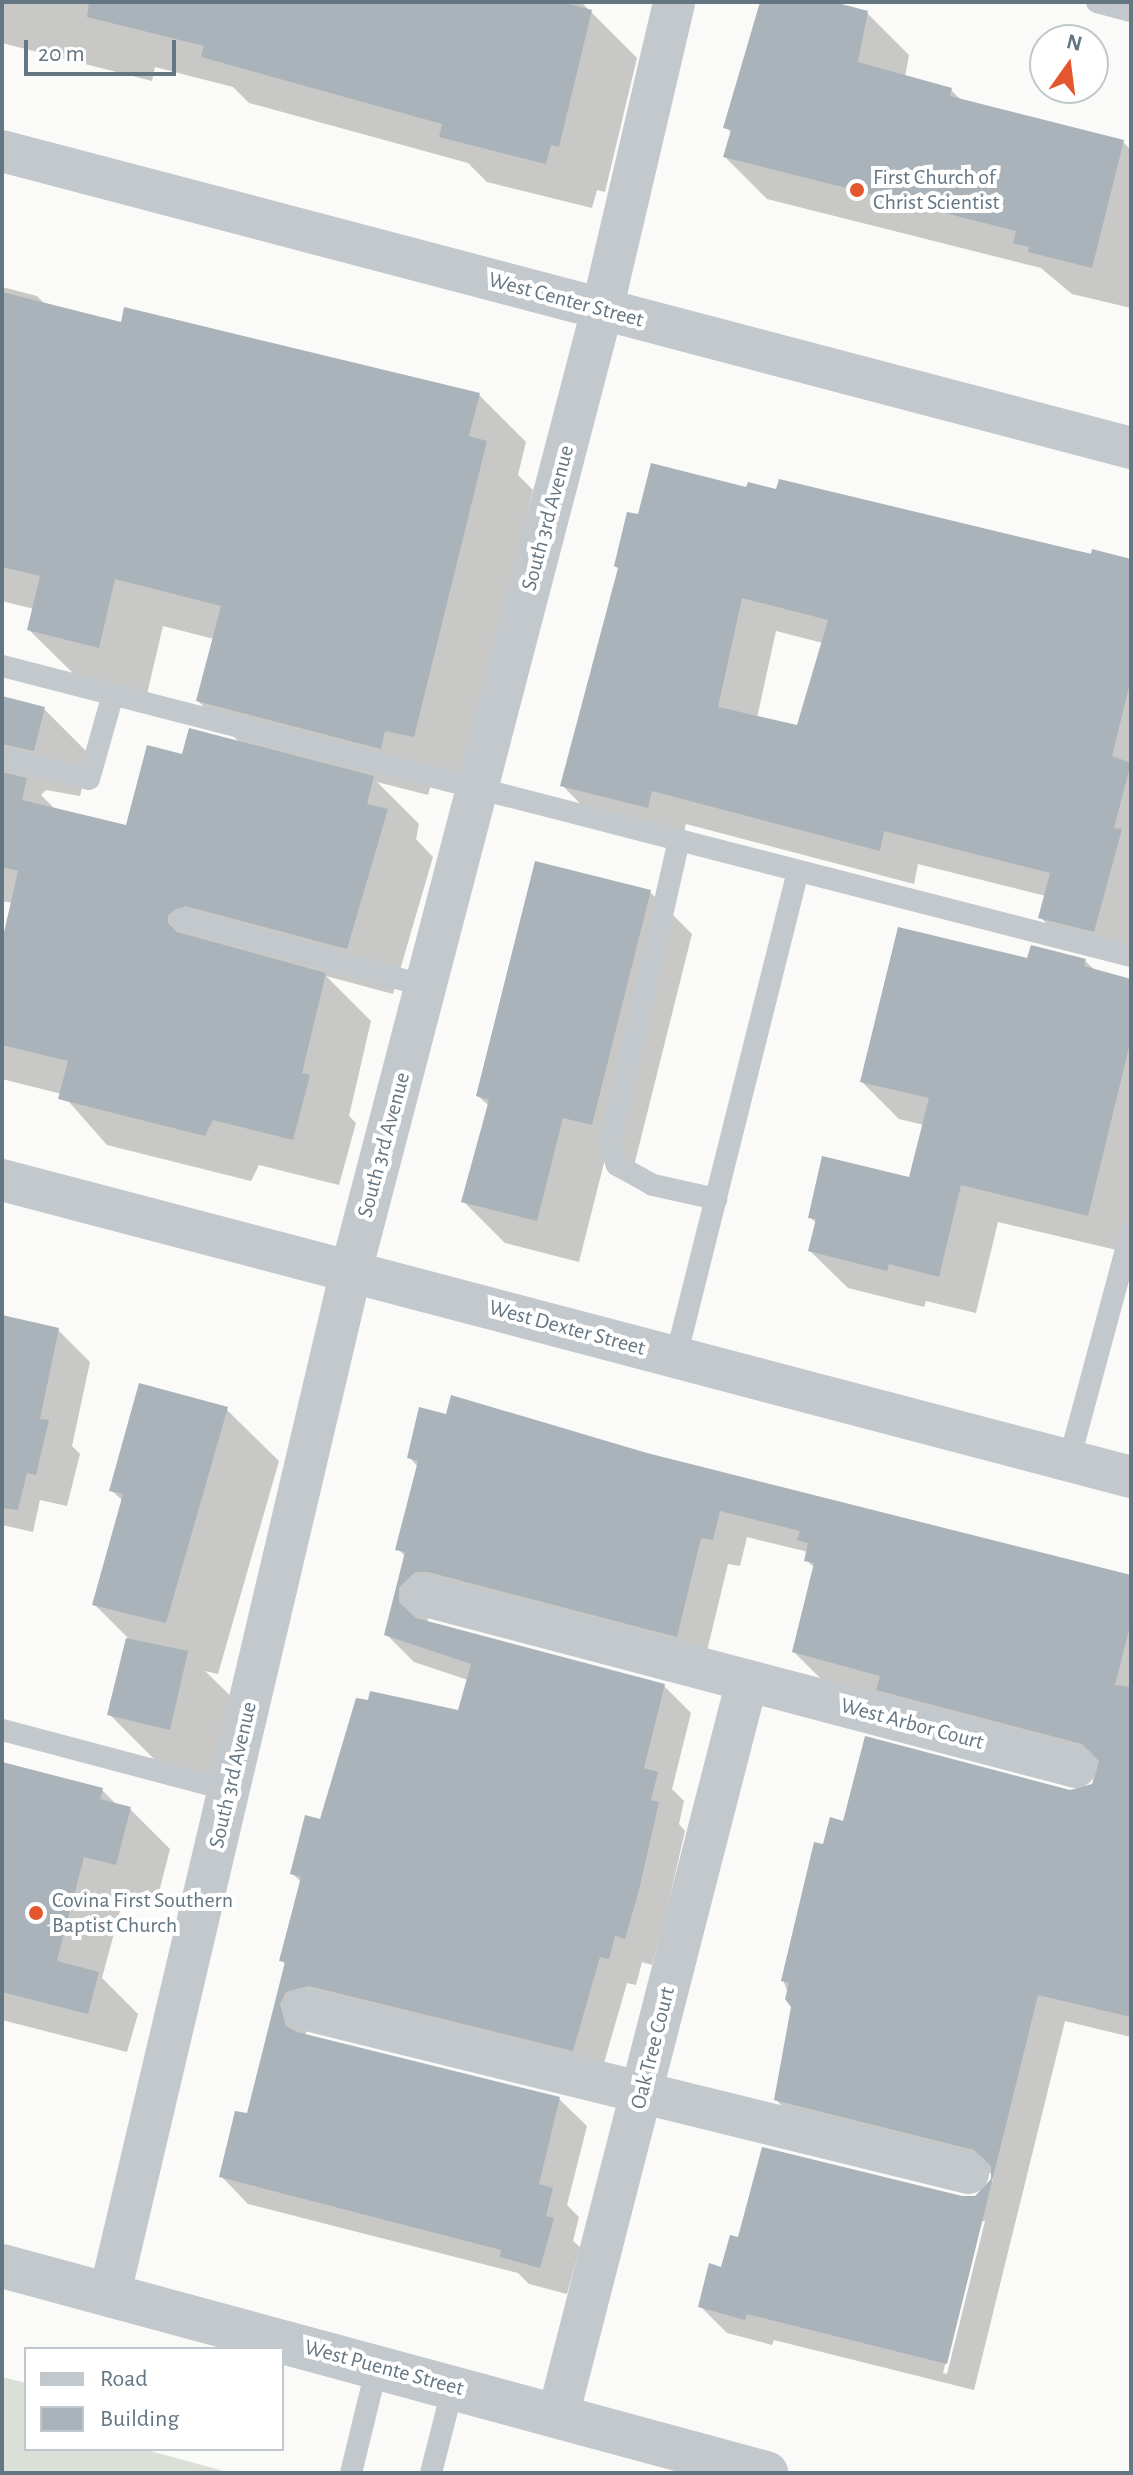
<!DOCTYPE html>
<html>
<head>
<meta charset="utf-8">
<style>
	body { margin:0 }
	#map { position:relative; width:1133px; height:2475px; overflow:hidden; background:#fafaf8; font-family:"Alegreya Sans",sans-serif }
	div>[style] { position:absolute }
	.green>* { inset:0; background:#dadfd7 }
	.shadow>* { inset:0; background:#0003 }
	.building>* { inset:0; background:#aab3b9 }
	.service>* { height:22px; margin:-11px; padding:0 11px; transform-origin:11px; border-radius:11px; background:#c3c8cc }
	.minor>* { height:42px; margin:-21px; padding:0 21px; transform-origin:21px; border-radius:21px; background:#c3c8cc }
	.tertiary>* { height:44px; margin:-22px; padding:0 22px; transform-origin:22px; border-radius:22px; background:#c3c8cc }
	.dots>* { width:22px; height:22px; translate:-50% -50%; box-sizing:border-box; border:4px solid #fff; border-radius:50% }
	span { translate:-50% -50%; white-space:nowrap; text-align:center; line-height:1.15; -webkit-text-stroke:8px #fff; paint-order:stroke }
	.poi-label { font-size:22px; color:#657683 }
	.left { translate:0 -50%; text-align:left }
	.street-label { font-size:22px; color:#657683 }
	.frame { position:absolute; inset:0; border:4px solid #657683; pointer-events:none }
	.legend { position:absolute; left:24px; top:2347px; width:260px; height:104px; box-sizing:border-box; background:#fff; border:2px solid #c1c8cd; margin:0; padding:10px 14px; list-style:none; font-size:24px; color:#657683 }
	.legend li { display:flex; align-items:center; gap:16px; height:40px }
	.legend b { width:40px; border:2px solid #c1c8cd }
	.north { position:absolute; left:1029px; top:24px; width:80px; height:80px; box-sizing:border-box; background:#fff; border:2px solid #c1c8cd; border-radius:50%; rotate:14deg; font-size:22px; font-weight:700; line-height:32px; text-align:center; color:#657683 }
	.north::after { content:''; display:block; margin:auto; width:28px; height:36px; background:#e4572e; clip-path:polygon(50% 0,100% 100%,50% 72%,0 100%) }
	.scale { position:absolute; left:24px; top:40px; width:152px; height:36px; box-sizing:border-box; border:4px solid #657683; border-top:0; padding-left:10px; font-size:24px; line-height:28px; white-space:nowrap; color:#657683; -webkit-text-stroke:6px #fff; paint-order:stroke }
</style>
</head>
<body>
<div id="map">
	<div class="green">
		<i style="clip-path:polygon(2px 2377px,26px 2383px,26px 2449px,143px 2449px,231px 2473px,2px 2473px)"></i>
	</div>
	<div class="shadow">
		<i style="clip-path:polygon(2px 2px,581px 2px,637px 58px,605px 192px,597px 190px,592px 208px,487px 182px,468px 163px,249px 103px,233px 87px,155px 67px,152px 81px,2px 43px)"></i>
		<i style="clip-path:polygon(761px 2px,826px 2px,867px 13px,909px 55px,905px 77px,951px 90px,963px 102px,1123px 142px,1131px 150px,1131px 308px,1072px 294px,1041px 268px,767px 199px,725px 157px,732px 133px,725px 127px)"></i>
		<i style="clip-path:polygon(2px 287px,37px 296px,46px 305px,122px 324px,479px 395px,526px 442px,518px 475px,533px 490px,462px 784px,433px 778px,428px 795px,377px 782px,419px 824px,416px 839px,433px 857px,393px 994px,326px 976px,371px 1021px,349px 1116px,356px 1123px,339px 1185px,259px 1165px,251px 1181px,107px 1145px,62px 1094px,2px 1079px,2px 949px,13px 903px,2px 901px,2px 698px,44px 709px,90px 755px,80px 796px,46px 790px,41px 795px,56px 810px,127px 828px,183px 756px,241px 744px,198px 701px,214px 639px,163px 626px,147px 694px,77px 677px,29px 630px,34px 609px,2px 601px)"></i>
		<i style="clip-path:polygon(evenodd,748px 490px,1131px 561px,1131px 953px,1074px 951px,1040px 917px,1046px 896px,918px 864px,914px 884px,686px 824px,682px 841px,596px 820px,562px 785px,639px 516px,748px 490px,776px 631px,823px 643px,799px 728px,757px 718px,776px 631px)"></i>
		<i style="clip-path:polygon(650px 892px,692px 934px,634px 1166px,605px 1159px,579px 1262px,505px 1243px,463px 1201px,489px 1106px,478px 1096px)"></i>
		<i style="clip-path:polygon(1028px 960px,1085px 961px,1096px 971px,1131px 981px,1131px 1226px,1125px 1252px,998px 1222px,976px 1313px,926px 1301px,924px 1307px,848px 1288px,810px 1251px,817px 1224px,810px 1217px,911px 1180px,924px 1125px,899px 1119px,862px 1082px)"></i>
		<i style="clip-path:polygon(2px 1315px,58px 1330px,90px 1362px,72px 1446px,80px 1454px,67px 1506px,40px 1500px,33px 1532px,2px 1525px)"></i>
		<i style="clip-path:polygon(226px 1409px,279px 1461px,218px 1674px,205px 1671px,240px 1705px,221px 1781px,162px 1767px,110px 1715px,128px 1638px,94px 1604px,123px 1501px,111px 1490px)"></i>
		<i style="clip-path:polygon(evenodd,646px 1455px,1131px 1577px,1131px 2037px,1065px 2021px,974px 2390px,774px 2340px,772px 2345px,727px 2333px,700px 2306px,739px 2239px,976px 2198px,993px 2180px,993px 2174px,803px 2127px,776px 2100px,793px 2006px,783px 1980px,825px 1847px,845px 1823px,1084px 1792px,1101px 1774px,906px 1716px,821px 1679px,794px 1652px,815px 1568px,806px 1560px,808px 1552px,747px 1537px,740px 1566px,728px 1564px,704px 1663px,432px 1604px,427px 1623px,664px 1686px,691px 1713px,672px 1789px,684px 1801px,679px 1824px,685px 1831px,665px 1918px,652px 1965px,642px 1962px,636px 1985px,627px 1983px,600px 2077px,306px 2030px,306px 2037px,559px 2099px,587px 2126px,567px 2205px,579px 2217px,573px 2241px,580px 2247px,567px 2294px,529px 2284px,518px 2273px,248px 2204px,221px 2176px,248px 2116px,286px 1965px,281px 1960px,302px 1883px,292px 1873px,321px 1822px,459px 1713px,468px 1680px,414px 1662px,386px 1634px,406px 1557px,398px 1549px,418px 1467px,409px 1457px,646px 1455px,981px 2221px,985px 2221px,947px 2374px,943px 2373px,981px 2221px)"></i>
		<i style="clip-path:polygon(2px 1762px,102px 1790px,118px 1806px,130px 1809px,170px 1849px,156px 1904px,124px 1896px,102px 1978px,138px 2014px,127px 2052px,2px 2020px)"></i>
	</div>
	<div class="building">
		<i style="clip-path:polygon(89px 2px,561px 2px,592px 10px,559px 147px,551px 145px,546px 164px,439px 137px,442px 124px,201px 57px,204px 46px,87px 17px)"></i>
		<i style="clip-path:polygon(760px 2px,834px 2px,868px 11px,858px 62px,952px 88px,950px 96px,1124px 140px,1092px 268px,1028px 252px,1029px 247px,1013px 243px,1016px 231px,723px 157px,731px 130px,723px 128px)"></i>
		<i style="clip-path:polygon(2px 292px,121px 322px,124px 307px,480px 393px,469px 436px,487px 441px,414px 737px,385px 731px,381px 749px,196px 701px,221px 606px,115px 579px,99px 648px,27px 630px,40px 576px,2px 567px)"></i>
		<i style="clip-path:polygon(evenodd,651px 463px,746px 487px,748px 482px,776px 489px,779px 479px,1091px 554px,1092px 549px,1131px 559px,1131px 679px,1112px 756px,1131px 763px,1114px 828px,1122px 829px,1094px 932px,1038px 918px,1050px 873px,884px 831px,880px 851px,652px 791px,648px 808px,560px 786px,618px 568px,614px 566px,627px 512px,638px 514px,651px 463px,742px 598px,828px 620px,797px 725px,718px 707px,742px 598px)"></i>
		<i style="clip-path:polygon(2px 696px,45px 707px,34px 751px,2px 744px)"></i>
		<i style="clip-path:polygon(189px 728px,374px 776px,367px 804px,388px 809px,347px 949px,185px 906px,168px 915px,168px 923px,177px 932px,326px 973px,302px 1073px,310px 1075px,293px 1140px,213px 1120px,205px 1136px,58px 1099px,68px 1061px,2px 1045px,2px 941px,18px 871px,2px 867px,2px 772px,27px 778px,22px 800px,126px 825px,147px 745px,182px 754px)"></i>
		<i style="clip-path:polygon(535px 861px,651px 890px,592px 1125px,563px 1118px,537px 1221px,461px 1202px,489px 1100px,476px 1096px)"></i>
		<i style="clip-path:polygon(898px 927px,1027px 958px,1031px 945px,1086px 959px,1084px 966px,1131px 979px,1131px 1039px,1088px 1216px,961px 1185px,939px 1277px,889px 1264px,887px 1271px,808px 1251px,816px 1219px,808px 1218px,822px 1156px,909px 1177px,929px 1098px,860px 1082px)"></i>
		<i style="clip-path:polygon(2px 1315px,59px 1328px,40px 1419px,49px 1420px,36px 1475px,27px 1473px,18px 1510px,2px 1508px)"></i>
		<i style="clip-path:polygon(139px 1383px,228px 1407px,166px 1623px,92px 1605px,123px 1494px,109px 1491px)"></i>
		<i style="clip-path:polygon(451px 1395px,647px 1453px,1131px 1575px,1131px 1622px,1115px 1685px,1131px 1687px,1131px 2017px,1038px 1995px,947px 2364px,747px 2314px,745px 2320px,698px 2307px,709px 2263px,721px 2267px,730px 2235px,738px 2237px,762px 2147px,962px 2196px,975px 2196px,991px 2179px,991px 2166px,974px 2150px,774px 2100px,791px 2007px,785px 1999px,789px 1983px,781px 1981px,814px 1842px,823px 1844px,830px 1817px,843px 1821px,865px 1736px,1070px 1790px,1092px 1784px,1099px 1761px,1082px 1744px,876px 1690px,880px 1676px,792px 1652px,814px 1563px,804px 1561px,808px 1543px,797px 1540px,800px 1531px,720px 1511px,713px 1540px,701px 1538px,677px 1637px,428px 1572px,415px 1572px,399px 1588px,399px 1602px,416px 1618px,665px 1684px,644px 1768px,658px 1772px,651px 1800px,659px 1802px,639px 1890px,625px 1939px,615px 1936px,609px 1959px,600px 1957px,573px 2051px,309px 1986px,286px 1992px,280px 2004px,286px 2026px,297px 2032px,560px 2097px,539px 2184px,553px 2188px,546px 2216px,554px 2218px,540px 2268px,500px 2257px,501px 2250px,219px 2177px,235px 2111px,247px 2113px,285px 1962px,279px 1961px,301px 1877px,290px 1874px,305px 1815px,320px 1819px,356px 1698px,368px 1700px,370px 1691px,458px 1710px,471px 1664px,384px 1635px,405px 1552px,395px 1550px,418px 1461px,407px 1458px,419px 1407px,446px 1414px)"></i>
		<i style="clip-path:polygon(126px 1638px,188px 1651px,170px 1730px,107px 1715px)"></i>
		<i style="clip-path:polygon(2px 1762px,103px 1788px,100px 1799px,131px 1807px,116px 1865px,84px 1857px,57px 1961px,99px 1972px,88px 2014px,2px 1992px)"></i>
	</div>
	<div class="service">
		<i style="left:1097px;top:2px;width:35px;rotate:15deg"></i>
		<i style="left:2px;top:666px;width:1166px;rotate:14.41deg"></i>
		<i style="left:2px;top:758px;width:89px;rotate:13.6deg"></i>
		<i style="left:89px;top:779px;width:88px;rotate:-74.2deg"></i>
		<i style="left:679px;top:840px;width:312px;rotate:102.8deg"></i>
		<i style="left:610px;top:1144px;width:22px;rotate:72deg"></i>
		<i style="left:617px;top:1165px;width:41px;rotate:29.1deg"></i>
		<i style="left:653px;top:1185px;width:65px;rotate:12.5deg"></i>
		<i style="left:181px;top:919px;width:254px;rotate:15.3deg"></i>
		<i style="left:676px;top:1357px;width:501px;rotate:-75.91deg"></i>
		<i style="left:1069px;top:1461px;width:238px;rotate:-74.9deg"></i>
		<i style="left:2px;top:1730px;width:235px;rotate:14.8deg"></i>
		<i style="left:351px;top:2473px;width:110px;rotate:-76.3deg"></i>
		<i style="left:431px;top:2473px;width:89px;rotate:-75.7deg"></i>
	</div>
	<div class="minor">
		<i style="left:2px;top:151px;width:1167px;rotate:14.74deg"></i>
		<i style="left:2px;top:1180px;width:1167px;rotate:14.74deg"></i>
		<i style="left:422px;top:1595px;width:676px;rotate:14.73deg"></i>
		<i style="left:303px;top:2009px;width:685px;rotate:13.85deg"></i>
		<i style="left:110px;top:2293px;width:1050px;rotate:-76.73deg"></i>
		<i style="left:351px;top:1271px;width:993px;rotate:-75.36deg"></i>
		<i style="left:602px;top:310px;width:316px;rotate:-76.8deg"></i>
		<i style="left:558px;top:2416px;width:759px;rotate:-75.58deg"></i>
	</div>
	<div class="tertiary">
		<i style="left:2px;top:2266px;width:792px;rotate:15.16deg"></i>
	</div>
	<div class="dots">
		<i style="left:857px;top:190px;background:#e4572e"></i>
		<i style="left:36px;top:1913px;background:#e4572e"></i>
	</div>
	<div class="poi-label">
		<span class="left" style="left:873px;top:190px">First Church of<br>Christ Scientist</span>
		<span class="left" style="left:52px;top:1913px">Covina First Southern<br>Baptist Church</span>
	</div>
	<div class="street-label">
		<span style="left:566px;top:300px;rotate:15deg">West Center Street</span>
		<span style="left:548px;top:518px;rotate:-75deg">South 3rd Avenue</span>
		<span style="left:384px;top:1145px;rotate:-75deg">South 3rd Avenue</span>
		<span style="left:567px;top:1328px;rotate:15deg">West Dexter Street</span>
		<span style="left:912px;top:1724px;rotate:15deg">West Arbor Court</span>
		<span style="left:233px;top:1775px;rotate:-77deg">South 3rd Avenue</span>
		<span style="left:653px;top:2048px;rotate:-76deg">Oak Tree Court</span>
		<span style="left:384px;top:2368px;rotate:15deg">West Puente Street</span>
	</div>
	<div class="frame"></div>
	<ul class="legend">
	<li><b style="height:10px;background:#c3c8cc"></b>Road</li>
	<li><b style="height:22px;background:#aab3b9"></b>Building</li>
	</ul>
	<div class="north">N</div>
	<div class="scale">20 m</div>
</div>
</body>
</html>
